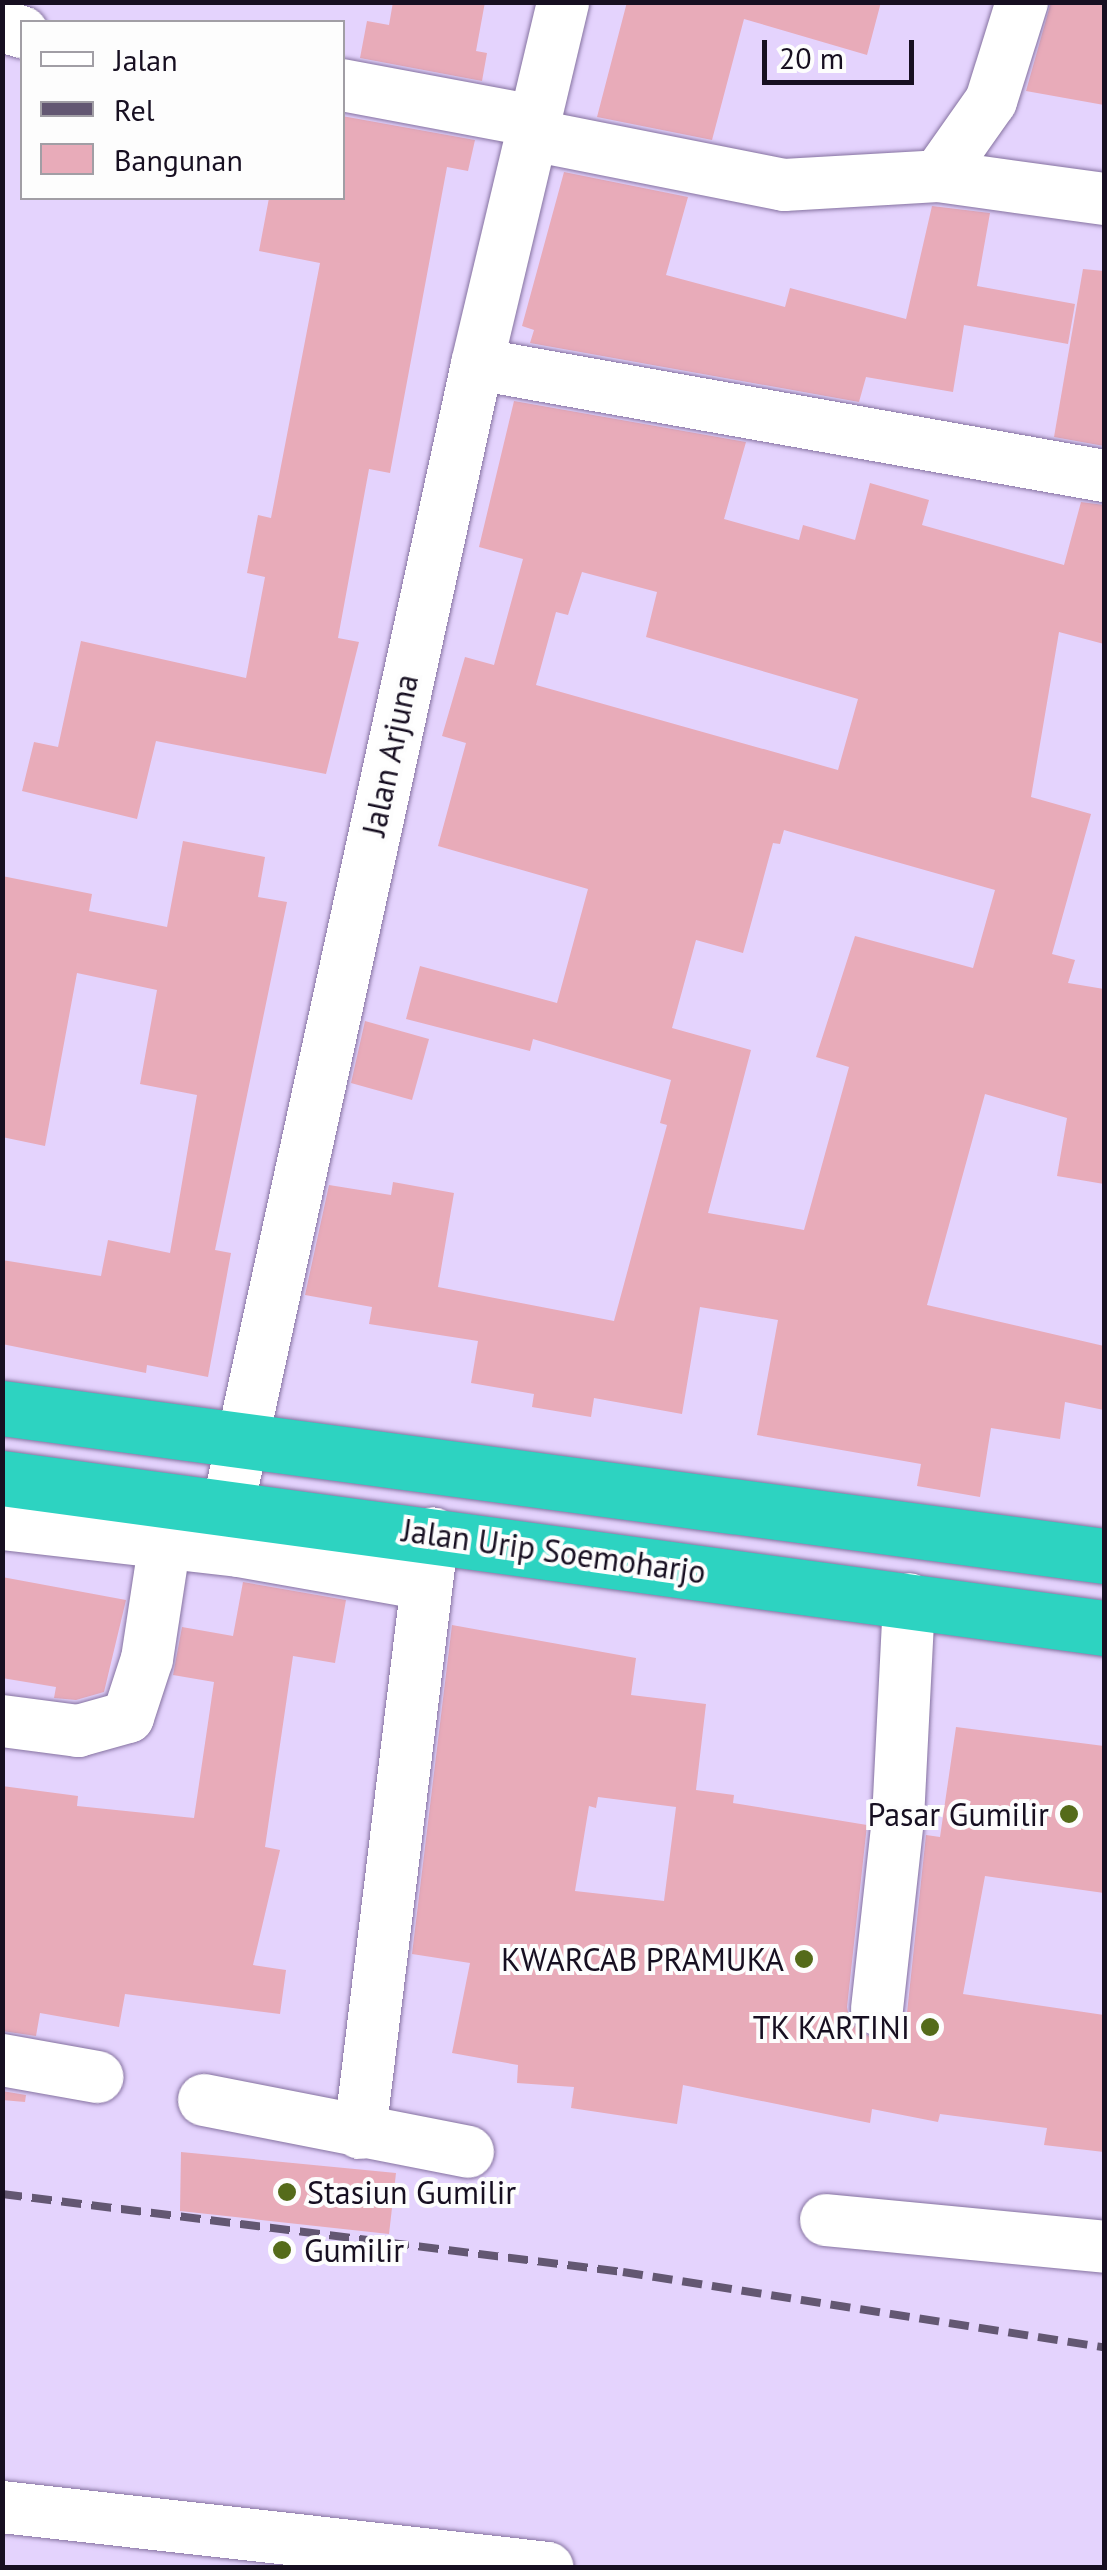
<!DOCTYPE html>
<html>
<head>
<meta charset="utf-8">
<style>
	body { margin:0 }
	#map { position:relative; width:1107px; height:2570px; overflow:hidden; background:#e4d3fd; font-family:"PT Sans",sans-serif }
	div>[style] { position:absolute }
	.building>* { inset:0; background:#e8abb9 }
	.roads { filter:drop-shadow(0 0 2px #8572a0) drop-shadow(0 0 2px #8572a0) }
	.minor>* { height:52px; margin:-26px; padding:0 26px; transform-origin:26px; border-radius:26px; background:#fff }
	.highway>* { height:55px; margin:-27.5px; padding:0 27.5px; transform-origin:27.5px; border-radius:27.5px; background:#2dd3c1 }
	.rail>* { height:8px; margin-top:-4px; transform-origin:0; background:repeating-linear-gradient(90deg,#635772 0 20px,transparent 0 30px) }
	.dots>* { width:28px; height:28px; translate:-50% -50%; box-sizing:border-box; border:5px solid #fdfdfd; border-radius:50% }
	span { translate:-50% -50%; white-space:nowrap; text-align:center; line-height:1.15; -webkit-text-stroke:8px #fdfdfd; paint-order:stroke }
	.street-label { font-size:32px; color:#170f21 }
	.poi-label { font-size:32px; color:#170f21 }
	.right { translate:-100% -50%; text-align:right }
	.left { translate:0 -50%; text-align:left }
	.frame { position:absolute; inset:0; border:5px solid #170f21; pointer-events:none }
	.legend { position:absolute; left:20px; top:20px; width:325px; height:180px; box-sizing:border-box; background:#fdfdfd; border:2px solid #a19ea5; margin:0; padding:12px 18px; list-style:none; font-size:30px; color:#170f21 }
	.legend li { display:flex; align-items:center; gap:20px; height:50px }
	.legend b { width:50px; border:2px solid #a19ea5 }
	.scale { position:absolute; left:762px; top:40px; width:152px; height:45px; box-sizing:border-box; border:5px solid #170f21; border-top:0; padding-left:12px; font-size:30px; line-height:35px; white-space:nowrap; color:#170f21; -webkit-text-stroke:8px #fdfdfd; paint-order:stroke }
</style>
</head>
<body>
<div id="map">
	<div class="building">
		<i style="clip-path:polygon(393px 2px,485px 2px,476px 51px,487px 53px,482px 81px,360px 58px,367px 21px,389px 25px)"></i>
		<i style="clip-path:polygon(627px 2px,881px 2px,867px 55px,744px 19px,712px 140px,597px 117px)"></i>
		<i style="clip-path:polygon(1051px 2px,1104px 2px,1104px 105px,1026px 91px)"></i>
		<i style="clip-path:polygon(342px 116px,475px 140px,468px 171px,447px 167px,390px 473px,369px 469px,338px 638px,359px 642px,326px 774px,156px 741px,137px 819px,22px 791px,34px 742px,58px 747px,81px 641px,246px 678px,265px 577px,247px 573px,258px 515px,271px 518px,320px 263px,259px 251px,269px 198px,342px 198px)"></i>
		<i style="clip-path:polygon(564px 172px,688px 197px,666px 275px,785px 307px,790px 288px,906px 319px,932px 206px,990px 213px,977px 286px,1075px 304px,1068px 344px,964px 325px,953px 392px,866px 377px,859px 402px,530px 343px,534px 330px,522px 326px)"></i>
		<i style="clip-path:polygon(1083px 269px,1104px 271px,1104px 446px,1054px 437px)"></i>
		<i style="clip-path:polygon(evenodd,514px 401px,746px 442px,724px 519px,799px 540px,803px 525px,855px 540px,870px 483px,929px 500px,922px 525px,1064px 565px,1081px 502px,1104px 505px,1104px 644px,1059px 632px,1031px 797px,1091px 814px,1052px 954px,1075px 960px,1068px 983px,1104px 989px,1104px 1184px,1057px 1176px,1067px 1118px,985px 1094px,927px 1305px,1104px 1346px,1104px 1410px,1065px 1402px,1060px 1439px,991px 1428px,980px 1497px,917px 1486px,921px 1464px,757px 1435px,778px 1320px,700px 1307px,682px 1414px,594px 1398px,591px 1417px,532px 1407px,534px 1394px,471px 1383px,478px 1341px,369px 1324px,372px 1307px,305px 1295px,329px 1185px,391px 1195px,393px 1182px,454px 1193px,438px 1287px,614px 1321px,667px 1125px,660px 1123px,671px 1080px,533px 1039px,530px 1051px,406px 1019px,420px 966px,557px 1003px,588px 889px,438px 846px,466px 743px,442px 736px,465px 657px,494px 665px,523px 559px,479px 547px,514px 401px,582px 572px,657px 592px,646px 637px,858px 699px,838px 770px,536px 685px,556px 612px,568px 615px,582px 572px,514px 401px,784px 830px,995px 890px,973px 968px,855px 936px,816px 1057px,849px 1067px,804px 1230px,708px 1213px,751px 1050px,672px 1028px,696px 940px,743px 953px,773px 843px,780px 844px,784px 830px)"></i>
		<i style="clip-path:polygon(183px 841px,265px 857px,258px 897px,287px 902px,215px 1250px,231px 1253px,208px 1377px,147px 1365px,146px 1373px,2px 1344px,2px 1260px,101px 1276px,108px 1240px,170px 1253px,197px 1095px,140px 1084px,157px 990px,77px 973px,45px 1146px,2px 1137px,2px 876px,92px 894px,89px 911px,167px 927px)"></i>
		<i style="clip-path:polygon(365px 1021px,429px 1039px,412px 1100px,351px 1083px)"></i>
		<i style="clip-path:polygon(2px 1577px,126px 1600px,104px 1692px,76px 1700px,54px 1698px,56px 1687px,2px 1678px)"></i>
		<i style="clip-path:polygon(243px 1582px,346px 1600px,335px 1663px,293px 1656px,265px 1847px,280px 1850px,253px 1965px,286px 1970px,280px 2014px,125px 1994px,119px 2027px,40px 2013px,36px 2036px,2px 2031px,2px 1786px,78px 1796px,77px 1806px,194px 1818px,214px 1682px,173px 1675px,182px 1627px,233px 1636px)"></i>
		<i style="clip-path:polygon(evenodd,452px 1625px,636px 1658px,631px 1695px,706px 1704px,696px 1790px,734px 1795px,733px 1803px,867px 1825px,847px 2007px,850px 2022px,873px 2039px,890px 2036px,907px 2013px,926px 1835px,940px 1837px,956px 1727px,1104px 1746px,1104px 1893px,985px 1876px,963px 1994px,1104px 2015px,1104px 2152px,1044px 2145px,1047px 2128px,940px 2114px,938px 2122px,872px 2109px,870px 2123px,683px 2085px,677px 2124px,571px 2108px,574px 2087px,517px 2083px,518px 2065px,452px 2053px,470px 1963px,412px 1954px,452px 1625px,598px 1797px,676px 1807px,664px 1901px,575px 1891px,589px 1806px,596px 1808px,598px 1797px)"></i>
		<i style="clip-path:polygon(2px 2091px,26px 2095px,25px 2102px,2px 2100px)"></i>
		<i style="clip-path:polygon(181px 2152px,396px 2173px,389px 2234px,180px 2211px)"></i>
	</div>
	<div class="roads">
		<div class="minor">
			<i style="left:2px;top:26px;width:21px;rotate:17deg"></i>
			<i style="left:342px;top:85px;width:196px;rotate:10.6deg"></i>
			<i style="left:532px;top:135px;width:257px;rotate:11.2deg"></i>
			<i style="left:784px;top:185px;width:154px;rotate:-3.3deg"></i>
			<i style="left:938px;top:176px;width:168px;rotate:7.9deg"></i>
			<i style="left:938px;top:176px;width:92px;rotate:-54.8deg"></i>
			<i style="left:991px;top:101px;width:104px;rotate:-72.6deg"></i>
			<i style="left:477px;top:364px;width:637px;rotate:10.13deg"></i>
			<i style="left:227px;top:1511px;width:1174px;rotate:-77.7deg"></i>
			<i style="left:477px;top:364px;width:372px;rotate:-76.6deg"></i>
			<i style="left:2px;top:1524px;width:238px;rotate:6.5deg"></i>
			<i style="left:238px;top:1551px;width:190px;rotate:10deg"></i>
			<i style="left:2px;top:1721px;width:77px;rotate:7.5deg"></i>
			<i style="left:78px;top:1731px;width:52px;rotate:-15.6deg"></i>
			<i style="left:128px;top:1717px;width:61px;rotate:-71.9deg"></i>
			<i style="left:147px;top:1659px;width:152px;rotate:-81.3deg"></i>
			<i style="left:877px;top:2009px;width:191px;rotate:-83.7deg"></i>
			<i style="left:898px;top:1819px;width:220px;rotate:-87.1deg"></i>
			<i style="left:2px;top:2060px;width:97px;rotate:10.1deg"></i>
			<i style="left:204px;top:2100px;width:269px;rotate:11.1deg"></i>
			<i style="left:360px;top:2133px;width:604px;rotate:-83.06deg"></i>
			<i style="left:826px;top:2220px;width:279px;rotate:5.5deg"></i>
			<i style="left:2px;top:2507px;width:549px;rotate:6.37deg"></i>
		</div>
		<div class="highway">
			<i style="left:2px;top:1408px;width:1112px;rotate:7.65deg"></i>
			<i style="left:2px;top:1478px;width:1112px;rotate:7.75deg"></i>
		</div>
	</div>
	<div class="rail">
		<i style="left:2px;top:2194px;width:626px;rotate:7.16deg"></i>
		<i style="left:623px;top:2272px;width:487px;rotate:8.9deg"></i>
	</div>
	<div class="dots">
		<i style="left:1069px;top:1814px;background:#556b1a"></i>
		<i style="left:804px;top:1959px;background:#556b1a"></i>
		<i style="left:930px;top:2027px;background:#556b1a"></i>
		<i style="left:287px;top:2192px;background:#556b1a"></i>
		<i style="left:282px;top:2250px;background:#556b1a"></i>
	</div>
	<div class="street-label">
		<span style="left:390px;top:755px;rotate:-78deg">Jalan Arjuna</span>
		<span style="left:554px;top:1551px;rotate:8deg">Jalan Urip Soemoharjo</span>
	</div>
	<div class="poi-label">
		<span class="right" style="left:1049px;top:1814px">Pasar Gumilir</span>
		<span class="right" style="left:784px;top:1959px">KWARCAB PRAMUKA</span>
		<span class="right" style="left:910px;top:2027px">TK KARTINI</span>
		<span class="left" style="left:307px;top:2192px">Stasiun Gumilir</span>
		<span class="left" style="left:304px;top:2250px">Gumilir</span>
	</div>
	<div class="frame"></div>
	<ul class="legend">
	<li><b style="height:12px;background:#fff"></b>Jalan</li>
	<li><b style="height:12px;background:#635772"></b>Rel</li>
	<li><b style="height:28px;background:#e8abb9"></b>Bangunan</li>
	</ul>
	<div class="scale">20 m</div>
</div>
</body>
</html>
